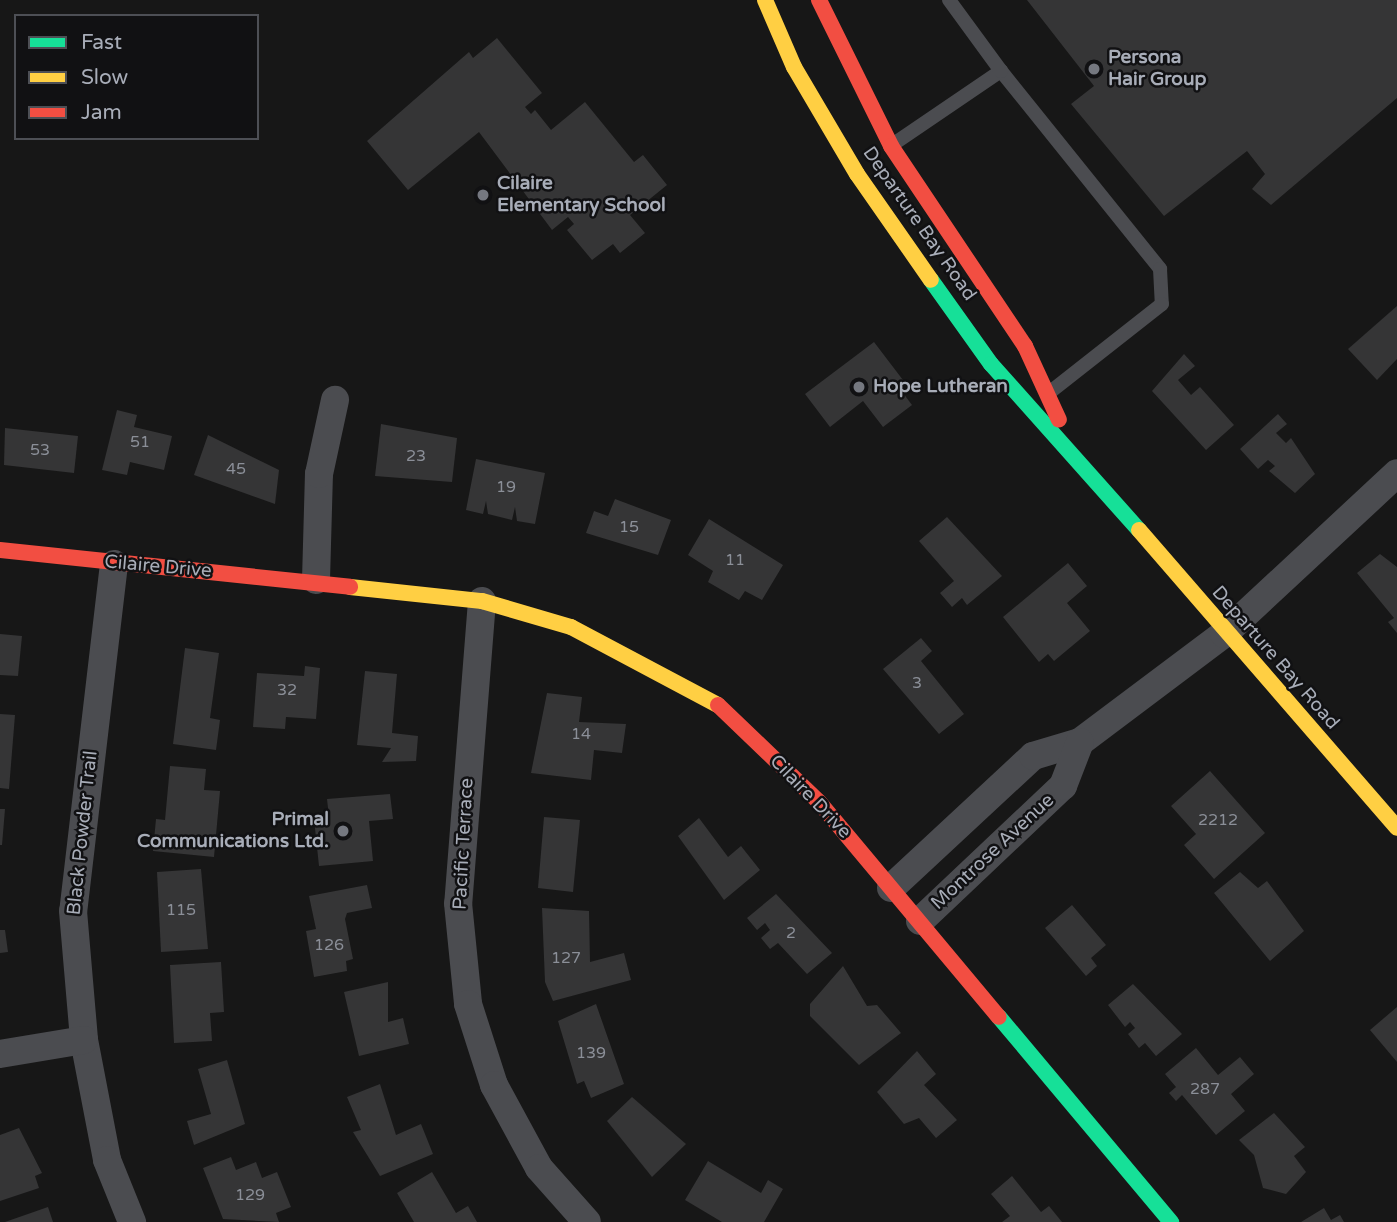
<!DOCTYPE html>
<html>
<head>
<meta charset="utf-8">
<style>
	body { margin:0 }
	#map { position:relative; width:1397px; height:1222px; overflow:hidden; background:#171717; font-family:"Varela Round",sans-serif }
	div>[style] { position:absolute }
	.building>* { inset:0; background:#353536 }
	.lane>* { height:14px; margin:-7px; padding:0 7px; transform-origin:7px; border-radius:7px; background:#4b4c50 }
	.street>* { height:28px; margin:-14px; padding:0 14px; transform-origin:14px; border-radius:14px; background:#4b4c50 }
	.fast>* { height:16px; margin:-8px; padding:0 8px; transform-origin:8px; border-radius:8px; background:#16e098 }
	.slow>* { height:16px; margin:-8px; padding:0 8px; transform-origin:8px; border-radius:8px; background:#ffcf43 }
	.jam>* { height:16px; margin:-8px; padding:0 8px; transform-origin:8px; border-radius:8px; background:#f24e42 }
	.dots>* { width:19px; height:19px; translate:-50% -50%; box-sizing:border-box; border:4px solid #111113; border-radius:50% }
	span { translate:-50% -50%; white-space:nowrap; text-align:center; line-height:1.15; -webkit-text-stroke:5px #111113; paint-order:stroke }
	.number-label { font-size:16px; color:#8b8f98 }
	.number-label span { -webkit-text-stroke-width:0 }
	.poi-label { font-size:19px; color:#a8adb8; font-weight:700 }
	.left { translate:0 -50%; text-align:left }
	.right { translate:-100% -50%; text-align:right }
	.street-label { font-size:19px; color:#a8adb8 }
	.legend { position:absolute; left:14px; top:14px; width:245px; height:126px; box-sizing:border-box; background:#111113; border:2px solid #4d4f55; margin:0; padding:9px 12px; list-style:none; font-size:21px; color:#a8adb8 }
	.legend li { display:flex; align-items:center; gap:14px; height:35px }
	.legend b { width:35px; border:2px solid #4d4f55 }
</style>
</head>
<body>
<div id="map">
	<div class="building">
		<i style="clip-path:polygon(1027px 0,1397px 0,1397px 98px,1271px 205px,1252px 189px,1265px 174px,1247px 151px,1164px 216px,1071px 104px,1094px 86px)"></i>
		<i style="clip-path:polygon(497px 38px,542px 93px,525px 107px,531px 114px,535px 110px,551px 130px,585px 102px,634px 162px,643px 155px,667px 185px,630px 215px,645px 233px,620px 253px,613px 244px,592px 260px,567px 230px,574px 224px,568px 217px,552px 230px,479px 132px,408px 190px,367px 141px,469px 52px,473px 58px)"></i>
		<i style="clip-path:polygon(1397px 306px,1397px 359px,1377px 380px,1348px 349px)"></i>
		<i style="clip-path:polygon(874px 342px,906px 384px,900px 389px,912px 405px,883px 427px,863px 401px,830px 427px,805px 394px)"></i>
		<i style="clip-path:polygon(1184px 354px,1195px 366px,1178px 380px,1191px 395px,1200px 387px,1234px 425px,1206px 450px,1152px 391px)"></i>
		<i style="clip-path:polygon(117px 410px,137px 415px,134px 427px,172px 436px,164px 470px,130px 462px,127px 475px,102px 470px)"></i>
		<i style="clip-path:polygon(1278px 414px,1287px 424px,1276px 433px,1286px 443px,1291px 438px,1315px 474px,1295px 493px,1269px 471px,1275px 466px,1268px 460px,1258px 469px,1240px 449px)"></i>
		<i style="clip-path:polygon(381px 424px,457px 438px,452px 482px,375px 476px)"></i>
		<i style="clip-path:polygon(5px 428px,78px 436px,74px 473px,4px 465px)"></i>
		<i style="clip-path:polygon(208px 435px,279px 470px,275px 504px,194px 475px)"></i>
		<i style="clip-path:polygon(476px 459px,545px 473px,535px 524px,517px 521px,515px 507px,512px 520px,488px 514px,486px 501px,483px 514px,466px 510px)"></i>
		<i style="clip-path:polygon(615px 499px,671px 520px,658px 555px,586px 533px,594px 511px,608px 516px)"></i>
		<i style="clip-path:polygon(947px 517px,1002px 576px,967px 605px,962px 598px,952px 607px,940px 593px,954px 581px,919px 541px)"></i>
		<i style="clip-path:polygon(709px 519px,783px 565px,762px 600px,745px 591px,739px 600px,708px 582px,713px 571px,688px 555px)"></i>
		<i style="clip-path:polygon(1380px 554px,1397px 567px,1397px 633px,1388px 622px,1394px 618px,1357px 573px)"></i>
		<i style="clip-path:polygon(1068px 563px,1087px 586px,1067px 603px,1090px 631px,1054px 661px,1048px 654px,1039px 662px,1003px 617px)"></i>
		<i style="clip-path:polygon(0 634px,22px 636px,18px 676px,0 675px)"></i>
		<i style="clip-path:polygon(921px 638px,932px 651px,921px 661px,964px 714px,939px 734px,883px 669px)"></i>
		<i style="clip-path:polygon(185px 648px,219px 653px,210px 718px,220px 720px,216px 750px,173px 744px)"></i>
		<i style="clip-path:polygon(305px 666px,320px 668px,316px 719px,286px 717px,285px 729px,253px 727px,257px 673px,304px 676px)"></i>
		<i style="clip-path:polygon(365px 671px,397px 674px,392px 733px,418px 736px,416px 761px,382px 762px,391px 748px,357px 745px)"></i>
		<i style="clip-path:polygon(547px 693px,582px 697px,579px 722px,626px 724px,622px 753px,594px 750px,591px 780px,531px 773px)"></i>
		<i style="clip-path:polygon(0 714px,15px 715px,9px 789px,0 788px)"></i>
		<i style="clip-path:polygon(170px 766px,206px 769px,204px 790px,220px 791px,214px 857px,153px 851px,156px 819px,165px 820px)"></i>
		<i style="clip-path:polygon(1210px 771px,1265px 833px,1214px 879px,1184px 845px,1196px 834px,1171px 806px)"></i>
		<i style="clip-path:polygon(390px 794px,393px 819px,369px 821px,373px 861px,319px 866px,314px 819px,329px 817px,327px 799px)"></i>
		<i style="clip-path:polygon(0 809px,5px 809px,2px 845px,0 845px)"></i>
		<i style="clip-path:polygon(544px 817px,580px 820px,573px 892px,538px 888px)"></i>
		<i style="clip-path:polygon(699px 818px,728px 857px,741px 846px,760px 870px,724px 900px,678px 836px)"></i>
		<i style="clip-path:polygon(201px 869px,208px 949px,161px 952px,157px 872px)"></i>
		<i style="clip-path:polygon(1240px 872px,1258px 888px,1267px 881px,1304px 931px,1270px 961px,1214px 893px)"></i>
		<i style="clip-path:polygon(367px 885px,372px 908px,347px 913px,345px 919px,353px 959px,346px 961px,347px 971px,314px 977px,306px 931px,316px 929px,309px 896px)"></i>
		<i style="clip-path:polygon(776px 894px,832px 953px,807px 974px,778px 943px,770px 949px,761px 938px,770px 930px,765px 923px,757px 930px,747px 918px)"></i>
		<i style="clip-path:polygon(1072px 905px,1106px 945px,1091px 958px,1097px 966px,1086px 976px,1045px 928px)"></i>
		<i style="clip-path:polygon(542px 908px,589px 911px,590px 962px,624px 953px,631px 980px,553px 1001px,545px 982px)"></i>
		<i style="clip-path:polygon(0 930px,5px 930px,8px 952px,0 953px)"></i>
		<i style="clip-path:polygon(221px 962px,224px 1012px,210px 1013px,212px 1041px,174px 1043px,170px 965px)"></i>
		<i style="clip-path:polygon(843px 966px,867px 1006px,877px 1005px,901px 1033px,859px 1065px,810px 1016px,810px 1004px)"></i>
		<i style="clip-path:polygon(388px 982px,388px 1022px,403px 1018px,409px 1044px,359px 1056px,344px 992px)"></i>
		<i style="clip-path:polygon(1133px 984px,1182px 1034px,1156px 1056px,1145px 1043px,1139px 1048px,1128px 1034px,1135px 1028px,1130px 1022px,1125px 1027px,1108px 1005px)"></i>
		<i style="clip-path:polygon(596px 1004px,624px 1084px,591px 1098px,584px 1081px,577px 1084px,558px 1021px)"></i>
		<i style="clip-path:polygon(1397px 1007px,1397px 1062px,1370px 1030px)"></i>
		<i style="clip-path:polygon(1196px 1048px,1218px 1075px,1240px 1057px,1254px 1074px,1231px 1094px,1245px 1111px,1216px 1135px,1182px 1095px,1176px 1101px,1169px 1093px,1176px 1087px,1165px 1074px)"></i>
		<i style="clip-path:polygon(917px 1051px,936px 1074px,924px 1085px,957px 1120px,936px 1138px,919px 1118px,904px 1124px,877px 1092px)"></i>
		<i style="clip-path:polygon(227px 1060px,245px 1124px,194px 1145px,187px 1121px,211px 1114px,198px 1069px)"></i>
		<i style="clip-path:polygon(380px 1084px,396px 1135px,421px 1124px,433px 1154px,380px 1176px,353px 1132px,361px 1130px,347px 1097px)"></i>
		<i style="clip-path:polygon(632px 1097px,686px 1144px,652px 1177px,607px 1121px)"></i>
		<i style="clip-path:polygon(1274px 1113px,1305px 1147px,1294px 1156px,1306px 1172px,1286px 1194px,1263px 1188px,1254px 1155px,1239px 1140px)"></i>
		<i style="clip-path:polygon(19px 1128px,42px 1173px,35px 1176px,39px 1188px,0 1201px,0 1135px)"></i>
		<i style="clip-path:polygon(231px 1157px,236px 1170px,256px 1162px,262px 1178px,277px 1172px,291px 1207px,276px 1213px,279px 1222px,223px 1219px,203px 1168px)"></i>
		<i style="clip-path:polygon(708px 1161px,761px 1193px,768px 1180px,783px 1189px,764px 1222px,722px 1222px,685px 1200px)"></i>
		<i style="clip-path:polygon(432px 1172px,456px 1213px,468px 1206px,477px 1222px,414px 1222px,397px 1193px)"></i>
		<i style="clip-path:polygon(1012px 1176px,1041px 1212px,1049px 1206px,1062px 1222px,1002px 1222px,1010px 1216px,991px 1194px)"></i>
		<i style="clip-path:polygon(48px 1207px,53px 1222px,5px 1222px)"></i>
		<i style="clip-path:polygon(1324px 1208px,1331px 1220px,1340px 1215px,1344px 1222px,1301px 1222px)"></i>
	</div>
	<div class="lane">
		<i style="left:1001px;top:71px;width:254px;rotate:51.2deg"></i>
		<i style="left:1160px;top:269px;width:35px;rotate:87deg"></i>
		<i style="left:1162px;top:304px;width:144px;rotate:141.8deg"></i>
		<i style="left:892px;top:145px;width:132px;rotate:-34.2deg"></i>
		<i style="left:1001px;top:71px;width:88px;rotate:-126.2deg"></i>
	</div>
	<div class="street">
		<i style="left:114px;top:564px;width:349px;rotate:96.7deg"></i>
		<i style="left:73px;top:911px;width:129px;rotate:85.1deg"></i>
		<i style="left:84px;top:1040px;width:122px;rotate:79.1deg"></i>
		<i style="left:107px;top:1160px;width:67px;rotate:68deg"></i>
		<i style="left:316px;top:580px;width:106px;rotate:-88.4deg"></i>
		<i style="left:319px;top:474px;width:76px;rotate:-77.8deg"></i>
		<i style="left:482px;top:601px;width:303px;rotate:94.5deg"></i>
		<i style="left:458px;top:903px;width:101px;rotate:84.3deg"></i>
		<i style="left:468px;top:1004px;width:85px;rotate:72.2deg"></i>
		<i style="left:494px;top:1085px;width:94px;rotate:61.5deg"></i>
		<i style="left:539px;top:1168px;width:72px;rotate:48.4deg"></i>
		<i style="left:891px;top:888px;width:194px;rotate:-42.9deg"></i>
		<i style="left:1033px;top:756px;width:49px;rotate:-16.6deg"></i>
		<i style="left:1080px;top:742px;width:180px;rotate:-36.9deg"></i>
		<i style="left:1224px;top:634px;width:236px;rotate:-42.9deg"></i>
		<i style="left:920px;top:921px;width:197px;rotate:-43.4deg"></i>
		<i style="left:1063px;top:786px;width:47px;rotate:-68.9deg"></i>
		<i style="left:0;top:1054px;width:85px;rotate:-9.5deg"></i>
	</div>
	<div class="fast">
		<i style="left:931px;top:280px;width:103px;rotate:54.5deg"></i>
		<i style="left:991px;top:364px;width:222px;rotate:48.3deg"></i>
		<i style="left:999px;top:1017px;width:268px;rotate:50deg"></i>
	</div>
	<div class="slow">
		<i style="left:765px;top:0;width:73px;rotate:66.6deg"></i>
		<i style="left:794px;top:67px;width:124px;rotate:59.5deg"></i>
		<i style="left:857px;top:174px;width:129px;rotate:55.1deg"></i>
		<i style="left:1139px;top:530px;width:394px;rotate:49.1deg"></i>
		<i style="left:350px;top:587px;width:133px;rotate:6.1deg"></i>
		<i style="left:482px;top:601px;width:93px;rotate:16.3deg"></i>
		<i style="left:571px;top:627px;width:166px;rotate:28deg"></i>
	</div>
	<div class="jam">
		<i style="left:819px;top:0;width:163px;rotate:63.7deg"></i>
		<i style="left:891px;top:146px;width:241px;rotate:56.2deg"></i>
		<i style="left:1025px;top:346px;width:81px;rotate:65.3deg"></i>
		<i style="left:0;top:550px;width:352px;rotate:6deg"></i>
		<i style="left:718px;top:705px;width:140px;rotate:43.8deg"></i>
		<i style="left:819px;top:802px;width:280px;rotate:50.1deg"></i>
	</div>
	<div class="dots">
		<i style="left:1094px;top:69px;background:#757880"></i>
		<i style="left:483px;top:195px;background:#757880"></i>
		<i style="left:859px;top:387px;background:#757880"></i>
		<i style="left:343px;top:831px;background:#757880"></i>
	</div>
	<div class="number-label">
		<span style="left:140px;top:442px">51</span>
		<span style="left:40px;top:450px">53</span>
		<span style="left:416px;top:456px">23</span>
		<span style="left:236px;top:469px">45</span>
		<span style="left:506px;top:487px">19</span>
		<span style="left:629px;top:527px">15</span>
		<span style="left:735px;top:560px">11</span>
		<span style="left:917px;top:683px">3</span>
		<span style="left:287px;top:690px">32</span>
		<span style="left:581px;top:734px">14</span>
		<span style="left:1218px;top:820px">2212</span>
		<span style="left:181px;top:910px">115</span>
		<span style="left:791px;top:933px">2</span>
		<span style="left:329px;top:945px">126</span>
		<span style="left:566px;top:958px">127</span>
		<span style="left:591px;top:1053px">139</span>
		<span style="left:1205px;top:1089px">287</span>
		<span style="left:250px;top:1195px">129</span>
	</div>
	<div class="poi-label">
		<span class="left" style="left:1108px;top:69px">Persona<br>Hair Group</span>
		<span class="left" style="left:497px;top:195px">Cilaire<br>Elementary School</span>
		<span class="left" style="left:873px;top:387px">Hope Lutheran</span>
		<span class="right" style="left:329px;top:831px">Primal<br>Communications Ltd.</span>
	</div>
	<div class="street-label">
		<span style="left:919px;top:224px;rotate:55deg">Departure Bay Road</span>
		<span style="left:158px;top:567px;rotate:5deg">Cilaire Drive</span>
		<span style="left:1275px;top:658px;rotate:49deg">Departure Bay Road</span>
		<span style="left:810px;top:797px;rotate:46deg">Cilaire Drive</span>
		<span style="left:83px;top:833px;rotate:-84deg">Black Powder Trail</span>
		<span style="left:464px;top:844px;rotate:-87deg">Pacific Terrace</span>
		<span style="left:993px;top:852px;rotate:-43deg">Montrose Avenue</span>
	</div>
	<ul class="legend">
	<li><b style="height:9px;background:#16e098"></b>Fast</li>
	<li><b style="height:9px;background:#ffcf43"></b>Slow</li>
	<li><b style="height:9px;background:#f24e42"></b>Jam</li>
	</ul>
</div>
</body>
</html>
